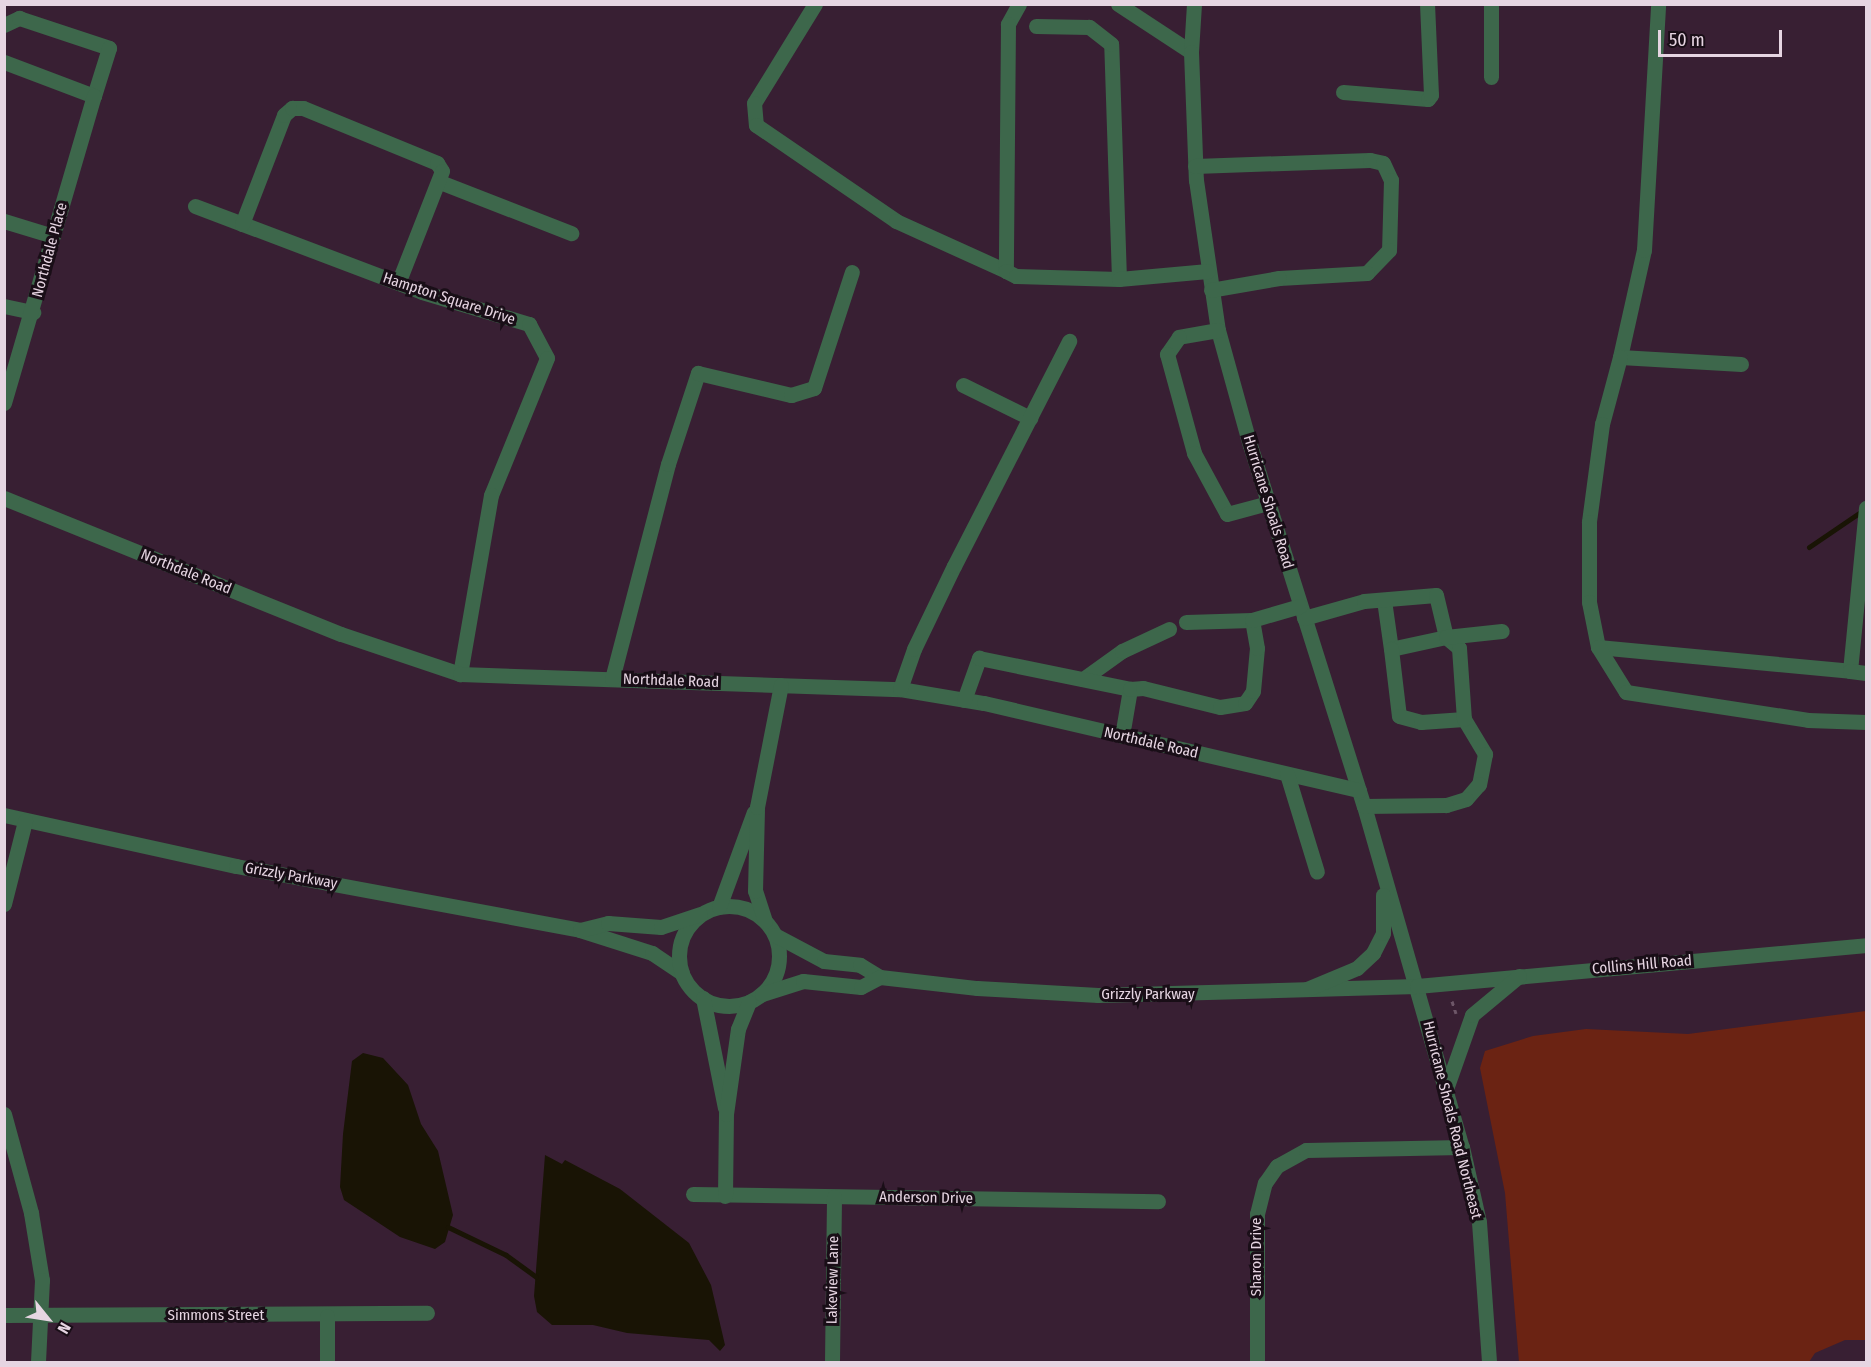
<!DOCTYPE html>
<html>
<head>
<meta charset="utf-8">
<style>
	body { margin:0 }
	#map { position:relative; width:1871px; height:1367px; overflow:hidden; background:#381f33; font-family:"Fira Sans Condensed",sans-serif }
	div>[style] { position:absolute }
	.green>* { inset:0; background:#6b2313 }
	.water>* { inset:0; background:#191405 }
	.stream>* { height:5px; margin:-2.5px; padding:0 2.5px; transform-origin:2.5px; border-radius:2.5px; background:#191405 }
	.path>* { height:3px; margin-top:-1.5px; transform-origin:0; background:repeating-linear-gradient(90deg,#6d5668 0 4.5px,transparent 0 9px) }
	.minor>* { height:15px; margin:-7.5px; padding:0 7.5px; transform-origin:7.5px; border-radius:7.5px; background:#3d674b }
	.minor>.ring { margin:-7.5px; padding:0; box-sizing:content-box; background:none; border:15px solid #3d674b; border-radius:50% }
	span { translate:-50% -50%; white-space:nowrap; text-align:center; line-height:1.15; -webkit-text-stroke:6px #190e17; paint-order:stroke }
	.street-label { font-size:15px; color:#e6d5e2 }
	.frame { position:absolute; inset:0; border:6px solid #e6d5e2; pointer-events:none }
	.north { position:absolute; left:18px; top:1289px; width:60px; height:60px; -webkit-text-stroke:4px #190e17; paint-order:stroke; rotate:120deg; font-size:16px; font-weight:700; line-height:24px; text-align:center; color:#e6d5e2 }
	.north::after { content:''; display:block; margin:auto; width:21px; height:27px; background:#e6d5e2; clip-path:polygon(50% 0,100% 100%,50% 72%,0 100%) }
	.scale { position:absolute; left:1658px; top:30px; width:124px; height:27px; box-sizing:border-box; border:3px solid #e6d5e2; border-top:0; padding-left:8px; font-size:18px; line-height:21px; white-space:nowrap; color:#e6d5e2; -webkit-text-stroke:4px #190e17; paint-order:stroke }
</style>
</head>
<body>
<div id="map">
	<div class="green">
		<i style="clip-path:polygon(1866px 1011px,1866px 1340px,1845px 1340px,1815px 1353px,1809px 1362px,1519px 1362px,1505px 1193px,1480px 1068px,1485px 1051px,1533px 1036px,1586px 1029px,1688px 1034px)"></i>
	</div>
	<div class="water">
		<i style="clip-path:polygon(363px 1053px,383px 1058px,408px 1085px,421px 1124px,438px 1151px,453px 1215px,445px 1242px,435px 1249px,400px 1237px,344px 1200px,340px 1187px,343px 1134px,352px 1061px)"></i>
		<i style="clip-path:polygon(545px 1155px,562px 1164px,565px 1160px,620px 1189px,689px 1243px,711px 1285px,725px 1345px,720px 1351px,709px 1340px,627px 1333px,593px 1325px,552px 1325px,537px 1312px,534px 1296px)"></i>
	</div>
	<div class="stream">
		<i style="left:1809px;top:547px;width:64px;rotate:-34.2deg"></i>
		<i style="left:448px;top:1227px;width:64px;rotate:25.8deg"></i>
		<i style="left:506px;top:1255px;width:37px;rotate:36deg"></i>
	</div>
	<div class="path">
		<i style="left:1452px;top:1001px;width:13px;rotate:72deg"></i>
	</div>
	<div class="minor">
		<i style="left:815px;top:4px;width:116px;rotate:121.6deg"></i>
		<i style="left:754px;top:103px;width:22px;rotate:85deg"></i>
		<i style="left:756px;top:125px;width:170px;rotate:34.4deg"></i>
		<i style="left:896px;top:221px;width:121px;rotate:24.4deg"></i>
		<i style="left:1019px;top:4px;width:23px;rotate:119deg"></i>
		<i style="left:1008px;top:24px;width:247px;rotate:90.5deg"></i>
		<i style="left:1006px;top:271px;width:11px;rotate:27deg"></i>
		<i style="left:1016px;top:276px;width:103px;rotate:1.7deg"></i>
		<i style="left:1119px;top:279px;width:235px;rotate:-91.9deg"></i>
		<i style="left:1111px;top:44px;width:28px;rotate:-142deg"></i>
		<i style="left:1089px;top:27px;width:53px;rotate:-178.9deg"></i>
		<i style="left:1118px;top:4px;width:87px;rotate:33.3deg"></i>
		<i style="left:1194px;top:4px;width:48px;rotate:93.6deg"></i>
		<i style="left:1191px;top:52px;width:128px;rotate:87.8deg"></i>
		<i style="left:1196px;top:180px;width:152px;rotate:81.7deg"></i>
		<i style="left:1218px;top:330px;width:119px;rotate:74.5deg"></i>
		<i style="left:1250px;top:445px;width:379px;rotate:72.5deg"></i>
		<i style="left:1364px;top:806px;width:355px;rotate:74deg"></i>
		<i style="left:1462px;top:1147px;width:77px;rotate:77.2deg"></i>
		<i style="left:1479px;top:1222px;width:140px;rotate:85.9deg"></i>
		<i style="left:4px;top:25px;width:17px;rotate:-25deg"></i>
		<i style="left:19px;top:18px;width:95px;rotate:18.4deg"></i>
		<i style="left:109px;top:48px;width:50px;rotate:107.4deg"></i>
		<i style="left:94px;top:96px;width:96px;rotate:-159.3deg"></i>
		<i style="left:1491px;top:77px;width:73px;rotate:-90deg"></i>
		<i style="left:1343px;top:92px;width:85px;rotate:4.7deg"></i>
		<i style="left:1428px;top:99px;width:5px;rotate:-53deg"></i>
		<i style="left:1431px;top:95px;width:91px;rotate:-92.5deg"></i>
		<i style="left:1195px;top:166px;width:175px;rotate:-2deg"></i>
		<i style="left:1370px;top:160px;width:13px;rotate:13deg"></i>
		<i style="left:1383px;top:163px;width:19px;rotate:65deg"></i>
		<i style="left:1391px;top:180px;width:70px;rotate:91.6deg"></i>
		<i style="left:1389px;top:250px;width:32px;rotate:134deg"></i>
		<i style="left:1367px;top:273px;width:88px;rotate:176.7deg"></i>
		<i style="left:1279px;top:278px;width:69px;rotate:170deg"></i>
		<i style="left:440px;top:182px;width:141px;rotate:21.3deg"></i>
		<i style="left:195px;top:206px;width:243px;rotate:20.7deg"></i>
		<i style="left:422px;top:292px;width:112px;rotate:16.7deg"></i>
		<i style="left:529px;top:324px;width:38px;rotate:62deg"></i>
		<i style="left:547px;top:358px;width:148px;rotate:112.2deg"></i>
		<i style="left:491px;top:495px;width:182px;rotate:99.8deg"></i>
		<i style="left:4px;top:221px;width:51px;rotate:17deg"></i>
		<i style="left:242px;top:224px;width:117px;rotate:-68.9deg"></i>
		<i style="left:284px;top:115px;width:11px;rotate:-41deg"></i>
		<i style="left:292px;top:108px;width:11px"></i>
		<i style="left:303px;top:108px;width:145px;rotate:22.3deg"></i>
		<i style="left:437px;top:163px;width:9px;rotate:58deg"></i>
		<i style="left:442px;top:171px;width:120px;rotate:111.4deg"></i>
		<i style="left:1119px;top:279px;width:89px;rotate:-5.1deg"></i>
		<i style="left:4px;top:306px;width:30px;rotate:12deg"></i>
		<i style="left:1218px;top:330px;width:40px;rotate:170deg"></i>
		<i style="left:1179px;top:337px;width:21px;rotate:125deg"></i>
		<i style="left:1167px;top:354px;width:103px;rotate:74.7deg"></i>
		<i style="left:1194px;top:453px;width:69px;rotate:61.6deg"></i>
		<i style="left:1227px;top:514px;width:42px;rotate:-15deg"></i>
		<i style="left:1620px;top:357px;width:110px;rotate:-77.4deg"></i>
		<i style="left:1644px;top:250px;width:246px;rotate:-86.7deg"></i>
		<i style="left:1741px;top:364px;width:121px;rotate:-176.7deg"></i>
		<i style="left:1620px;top:357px;width:69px;rotate:105deg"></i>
		<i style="left:1602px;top:424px;width:99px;rotate:97.6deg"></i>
		<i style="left:1589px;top:522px;width:80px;rotate:90deg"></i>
		<i style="left:1589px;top:602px;width:46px;rotate:78.7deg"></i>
		<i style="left:1598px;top:647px;width:253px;rotate:5.4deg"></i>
		<i style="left:1850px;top:671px;width:164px;rotate:-84.4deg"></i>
		<i style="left:963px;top:385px;width:75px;rotate:26.2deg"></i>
		<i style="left:4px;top:403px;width:320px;rotate:-73.7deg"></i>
		<i style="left:4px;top:498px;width:363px;rotate:22deg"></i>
		<i style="left:341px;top:634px;width:126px;rotate:18.6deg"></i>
		<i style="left:460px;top:674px;width:440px;rotate:2deg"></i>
		<i style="left:900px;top:689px;width:85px;rotate:9.5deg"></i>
		<i style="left:984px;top:703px;width:385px;rotate:13.1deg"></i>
		<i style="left:1384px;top:600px;width:49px;rotate:81.9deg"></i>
		<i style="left:1304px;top:618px;width:62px;rotate:-15.8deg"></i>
		<i style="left:1364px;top:601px;width:72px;rotate:-4.8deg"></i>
		<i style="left:1436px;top:595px;width:43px;rotate:76.6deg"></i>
		<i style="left:1446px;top:637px;width:56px;rotate:167.7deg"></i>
		<i style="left:1391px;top:649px;width:67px;rotate:83.2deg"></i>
		<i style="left:1399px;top:716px;width:23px;rotate:15deg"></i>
		<i style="left:1421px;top:722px;width:43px;rotate:-4deg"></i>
		<i style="left:1464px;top:719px;width:41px;rotate:59deg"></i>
		<i style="left:1485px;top:754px;width:31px;rotate:101deg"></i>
		<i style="left:1479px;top:784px;width:20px;rotate:131deg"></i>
		<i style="left:1466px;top:799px;width:21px;rotate:163deg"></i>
		<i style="left:1446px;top:805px;width:82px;rotate:179.3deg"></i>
		<i style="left:1186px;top:622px;width:66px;rotate:-1.7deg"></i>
		<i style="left:1446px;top:637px;width:17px;rotate:40deg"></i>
		<i style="left:1459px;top:648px;width:71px;rotate:86deg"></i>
		<i style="left:1446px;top:637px;width:56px;rotate:-6.1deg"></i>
		<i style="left:1598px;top:647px;width:53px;rotate:58.1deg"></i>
		<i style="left:1626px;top:692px;width:184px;rotate:8.7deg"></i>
		<i style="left:1808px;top:720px;width:58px;rotate:2deg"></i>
		<i style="left:1850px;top:671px;width:16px;rotate:7deg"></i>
		<i style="left:612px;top:679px;width:222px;rotate:-75.4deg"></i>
		<i style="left:668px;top:464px;width:96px;rotate:-71.8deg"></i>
		<i style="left:698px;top:373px;width:96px;rotate:13.3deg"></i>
		<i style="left:791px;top:395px;width:24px;rotate:-17deg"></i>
		<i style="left:814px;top:388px;width:122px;rotate:-71.9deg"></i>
		<i style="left:1083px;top:679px;width:48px;rotate:-35.7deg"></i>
		<i style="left:1122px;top:651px;width:52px;rotate:-25.1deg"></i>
		<i style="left:900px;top:689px;width:42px;rotate:-70.7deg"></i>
		<i style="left:914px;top:649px;width:92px;rotate:-64.3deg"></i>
		<i style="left:954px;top:566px;width:253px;rotate:-62.9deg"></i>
		<i style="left:964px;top:700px;width:45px;rotate:-70.3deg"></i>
		<i style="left:979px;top:658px;width:154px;rotate:11.6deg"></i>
		<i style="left:1122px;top:736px;width:48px;rotate:-80.3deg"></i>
		<i style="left:1130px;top:689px;width:13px;rotate:-4deg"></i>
		<i style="left:1143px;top:688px;width:79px;rotate:13.9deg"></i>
		<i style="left:1220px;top:707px;width:25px;rotate:-9deg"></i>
		<i style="left:1245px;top:703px;width:14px;rotate:-56deg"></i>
		<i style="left:1253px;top:691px;width:43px;rotate:-84.7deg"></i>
		<i style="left:1257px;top:648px;width:28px;rotate:-100deg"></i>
		<i style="left:1252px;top:620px;width:50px;rotate:-16.3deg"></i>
		<i style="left:1287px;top:774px;width:102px;rotate:73deg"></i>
		<i style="left:4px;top:815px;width:238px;rotate:12.4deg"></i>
		<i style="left:236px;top:866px;width:350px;rotate:10.5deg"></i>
		<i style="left:580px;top:930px;width:76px;rotate:17.7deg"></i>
		<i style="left:652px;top:953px;width:36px;rotate:34deg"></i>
		<i style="left:4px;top:904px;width:86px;rotate:-75.8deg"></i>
		<i class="ring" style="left:679px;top:906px;width:85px;height:85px"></i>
		<i style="left:719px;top:907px;width:101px;rotate:-69.8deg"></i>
		<i style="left:765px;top:921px;width:32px;rotate:-108deg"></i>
		<i style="left:755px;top:891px;width:84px;rotate:-88.6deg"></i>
		<i style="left:757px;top:807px;width:124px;rotate:-78.9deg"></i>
		<i style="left:580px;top:930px;width:29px;rotate:-14deg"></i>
		<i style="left:608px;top:923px;width:53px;rotate:4.3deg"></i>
		<i style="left:661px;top:927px;width:41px;rotate:-18.4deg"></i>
		<i style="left:775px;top:935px;width:55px;rotate:28deg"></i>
		<i style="left:824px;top:961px;width:36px;rotate:6deg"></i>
		<i style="left:860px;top:965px;width:23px;rotate:31deg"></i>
		<i style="left:880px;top:977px;width:98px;rotate:6.5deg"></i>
		<i style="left:977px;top:988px;width:121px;rotate:3.3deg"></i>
		<i style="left:1098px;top:995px;width:319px;rotate:-1.6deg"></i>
		<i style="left:1417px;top:986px;width:451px;rotate:-5.2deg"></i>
		<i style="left:1307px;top:989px;width:54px;rotate:-22.8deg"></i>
		<i style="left:1357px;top:968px;width:22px;rotate:-43deg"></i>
		<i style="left:1373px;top:953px;width:22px;rotate:-63deg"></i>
		<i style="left:1383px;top:933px;width:38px;rotate:-90deg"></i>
		<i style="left:762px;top:994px;width:43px;rotate:-17.6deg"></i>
		<i style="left:803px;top:981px;width:58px;rotate:5.9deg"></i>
		<i style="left:861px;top:987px;width:21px;rotate:-28deg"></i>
		<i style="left:703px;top:998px;width:112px;rotate:78.7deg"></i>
		<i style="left:1446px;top:1089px;width:78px;rotate:-70.6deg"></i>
		<i style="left:1472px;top:1015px;width:61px;rotate:-39.7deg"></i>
		<i style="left:4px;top:1114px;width:103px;rotate:74.7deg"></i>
		<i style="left:31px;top:1213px;width:68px;rotate:80.7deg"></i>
		<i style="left:42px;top:1280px;width:82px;rotate:92.8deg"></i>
		<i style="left:693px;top:1194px;width:465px;rotate:0.9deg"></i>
		<i style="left:725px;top:1196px;width:82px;rotate:-89.3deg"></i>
		<i style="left:726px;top:1114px;width:86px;rotate:-82deg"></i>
		<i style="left:738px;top:1029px;width:29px;rotate:-68deg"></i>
		<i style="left:4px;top:1315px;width:423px;rotate:-0.3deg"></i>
		<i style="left:327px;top:1362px;width:46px;rotate:-90deg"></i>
		<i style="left:832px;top:1362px;width:165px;rotate:-89.3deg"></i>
		<i style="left:1257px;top:1362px;width:148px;rotate:-90deg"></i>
		<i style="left:1257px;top:1214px;width:32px;rotate:-76deg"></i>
		<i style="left:1265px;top:1183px;width:21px;rotate:-55deg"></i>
		<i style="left:1277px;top:1166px;width:33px;rotate:-29deg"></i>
		<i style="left:1306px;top:1150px;width:156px;rotate:-1.1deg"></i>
	</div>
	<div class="street-label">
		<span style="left:50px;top:250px;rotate:-75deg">Northdale Place</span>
		<span style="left:449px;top:299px;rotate:18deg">Hampton Square Drive</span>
		<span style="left:1268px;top:502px;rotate:73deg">Hurricane Shoals Road</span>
		<span style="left:186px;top:572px;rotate:22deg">Northdale Road</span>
		<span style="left:671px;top:681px;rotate:2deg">Northdale Road</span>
		<span style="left:1151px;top:743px;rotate:13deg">Northdale Road</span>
		<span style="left:291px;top:876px;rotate:10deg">Grizzly Parkway</span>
		<span style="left:1642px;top:965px;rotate:-5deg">Collins Hill Road</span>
		<span style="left:1148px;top:995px">Grizzly Parkway</span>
		<span style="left:1452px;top:1120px;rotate:76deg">Hurricane Shoals Road Northeast</span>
		<span style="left:926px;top:1198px;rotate:1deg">Anderson Drive</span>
		<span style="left:1257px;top:1257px;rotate:-90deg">Sharon Drive</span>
		<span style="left:833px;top:1280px;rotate:-89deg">Lakeview Lane</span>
		<span style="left:216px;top:1316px">Simmons Street</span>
	</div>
	<div class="frame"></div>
	<div class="north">N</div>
	<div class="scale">50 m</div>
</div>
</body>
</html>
